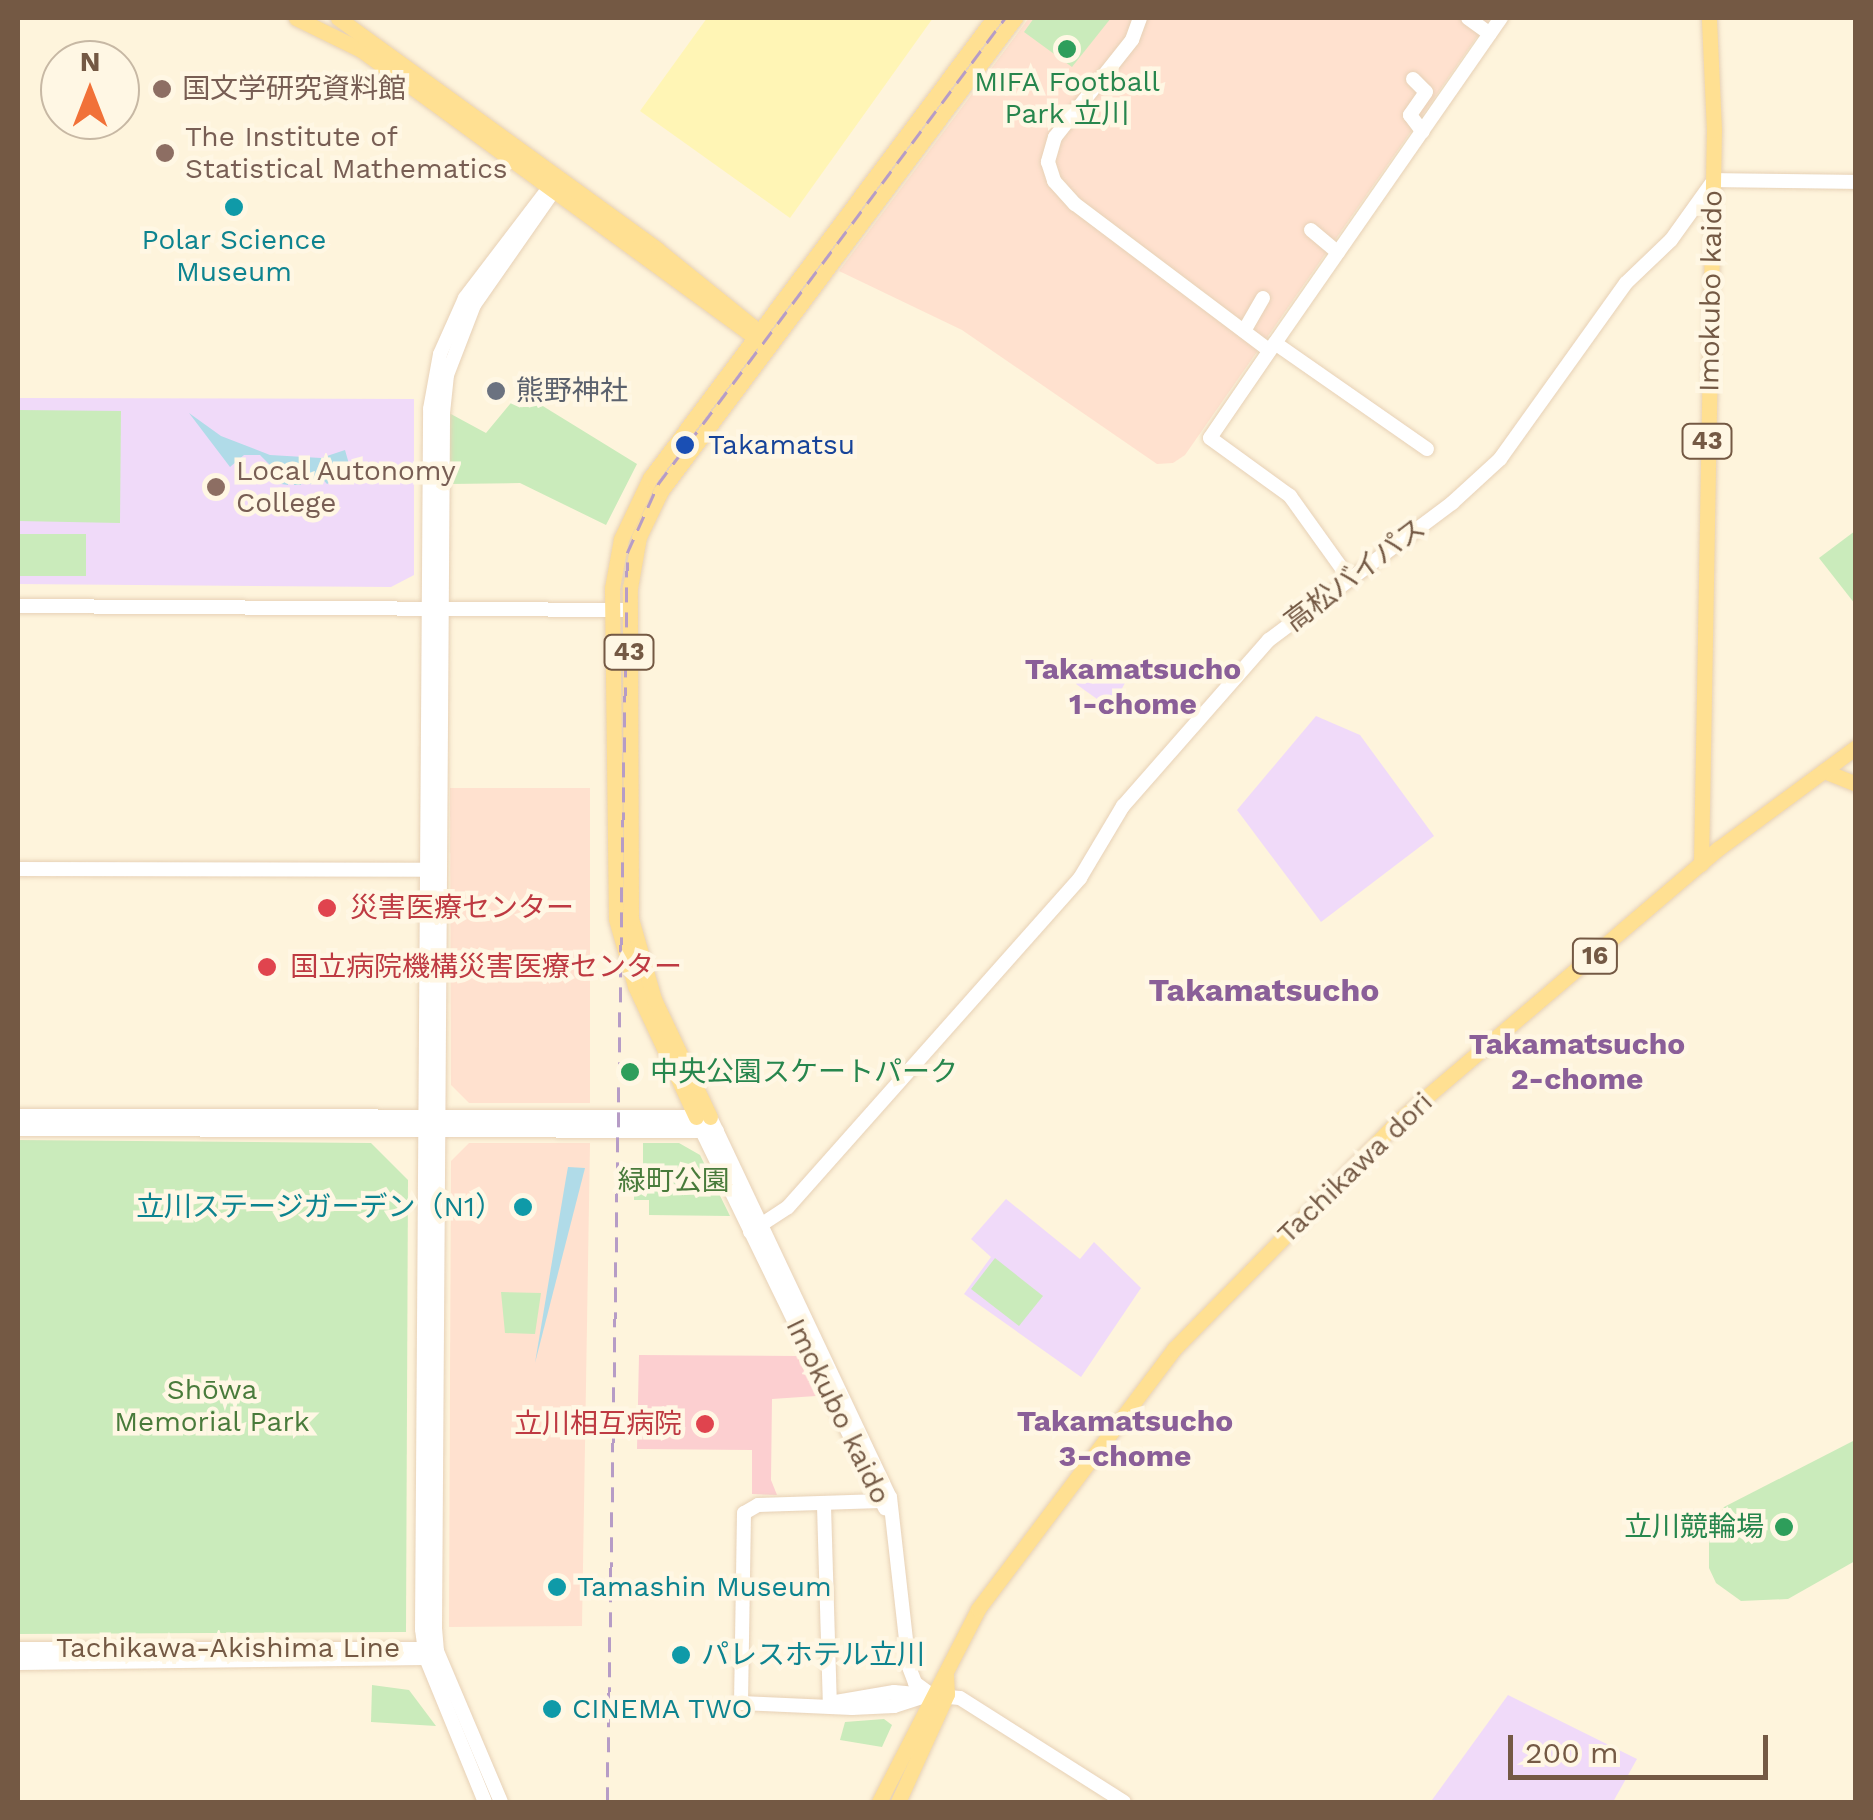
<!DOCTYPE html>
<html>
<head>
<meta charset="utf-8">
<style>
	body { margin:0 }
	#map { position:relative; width:1873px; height:1820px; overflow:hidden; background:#fef4dc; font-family:"Work Sans","Noto Sans JP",sans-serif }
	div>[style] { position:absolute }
	.commercial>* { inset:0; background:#ffe1cf }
	.education>* { inset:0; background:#f0daf9 }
	.medical>* { inset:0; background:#fccfd0 }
	.green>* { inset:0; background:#caebbb }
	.sand>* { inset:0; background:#fff5b5 }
	.water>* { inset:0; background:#b0dbe8 }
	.roads { filter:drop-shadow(0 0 2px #e7d1b6) drop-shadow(0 0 2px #e7d1b6) }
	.secondary>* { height:14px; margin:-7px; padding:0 7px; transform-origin:7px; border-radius:7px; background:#fff }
	.primary>* { height:15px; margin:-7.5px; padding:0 7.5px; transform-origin:7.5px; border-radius:7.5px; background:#ffe092 }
	.rail>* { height:2.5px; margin-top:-1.25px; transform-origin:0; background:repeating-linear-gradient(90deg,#b69cc6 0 15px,transparent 0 25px) }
	.dots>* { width:28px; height:28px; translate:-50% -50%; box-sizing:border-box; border:5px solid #fff7e4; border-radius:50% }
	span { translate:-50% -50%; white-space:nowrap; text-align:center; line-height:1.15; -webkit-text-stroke:9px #fff7e4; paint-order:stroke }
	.shield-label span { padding:2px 8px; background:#fff7e4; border:2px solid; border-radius:8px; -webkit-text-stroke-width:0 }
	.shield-label { font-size:25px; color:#745944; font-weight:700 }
	.leisure-label { font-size:28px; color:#27864d }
	.left { translate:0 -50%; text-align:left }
	.right { translate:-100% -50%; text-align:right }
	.education-label { font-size:28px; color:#785e54 }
	.culture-label { font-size:28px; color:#0d838f }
	.street-label { font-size:28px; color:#745944 }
	.worship-label { font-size:28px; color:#5b616d }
	.transit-label { font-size:28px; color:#164399 }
	.health-label { font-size:28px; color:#be3a42 }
	.park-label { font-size:28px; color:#497b3b }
	.neighbourhood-label { font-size:30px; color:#8a5f98; font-weight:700 }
	.quarter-label { font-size:32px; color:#8a5f98; font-weight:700 }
	.frame { position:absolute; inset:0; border:20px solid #745944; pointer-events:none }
	.north { position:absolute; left:40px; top:40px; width:100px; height:100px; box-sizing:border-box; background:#fff7e4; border:2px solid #c7b8a4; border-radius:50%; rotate:0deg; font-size:28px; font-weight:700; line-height:40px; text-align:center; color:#745944 }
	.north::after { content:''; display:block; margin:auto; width:35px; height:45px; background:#f17138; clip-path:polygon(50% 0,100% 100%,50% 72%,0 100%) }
	.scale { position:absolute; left:1508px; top:1735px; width:260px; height:45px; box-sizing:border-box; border:5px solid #745944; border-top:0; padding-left:12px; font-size:30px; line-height:35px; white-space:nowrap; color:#745944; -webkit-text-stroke:8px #fff7e4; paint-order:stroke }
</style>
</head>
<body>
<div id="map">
	<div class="commercial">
		<i style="clip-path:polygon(1029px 18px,1490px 18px,1185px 455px,1173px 463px,1157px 464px,962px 330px,839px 271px)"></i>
		<i style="clip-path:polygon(450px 788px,590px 788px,590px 1103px,469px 1103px,451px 1085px)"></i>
		<i style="clip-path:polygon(469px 1143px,590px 1143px,582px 1626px,449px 1627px,451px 1161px)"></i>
	</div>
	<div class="education">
		<i style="clip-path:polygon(18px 398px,414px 399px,414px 575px,391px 587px,18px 584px)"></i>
		<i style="clip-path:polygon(1092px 659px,1126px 681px,1111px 709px,1076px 684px)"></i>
		<i style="clip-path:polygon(1316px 716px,1360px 735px,1434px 836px,1321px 922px,1237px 810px)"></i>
		<i style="clip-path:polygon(1006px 1199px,1080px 1259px,1094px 1242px,1141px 1288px,1081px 1377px,964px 1294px,991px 1257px,971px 1239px)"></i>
		<i style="clip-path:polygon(1508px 1695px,1637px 1759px,1613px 1802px,1432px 1800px)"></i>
	</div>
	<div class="medical">
		<i style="clip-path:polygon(639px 1355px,797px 1356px,816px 1396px,772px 1399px,771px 1480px,777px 1495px,752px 1494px,752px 1450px,637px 1449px)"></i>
	</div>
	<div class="green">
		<i style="clip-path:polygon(1034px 18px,1111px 18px,1072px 67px,1024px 32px)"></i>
		<i style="clip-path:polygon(520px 392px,637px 464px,606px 525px,520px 483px,449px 484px,449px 413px,486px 433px)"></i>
		<i style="clip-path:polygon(18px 410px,121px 411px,120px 523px,18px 521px)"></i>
		<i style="clip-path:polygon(1855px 531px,1855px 604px,1819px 558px)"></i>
		<i style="clip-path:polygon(18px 534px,86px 534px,86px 576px,18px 576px)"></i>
		<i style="clip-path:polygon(18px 1140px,371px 1143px,408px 1180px,406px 1632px,18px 1634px)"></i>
		<i style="clip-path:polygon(643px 1143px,679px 1143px,700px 1155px,730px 1216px,649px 1215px,649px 1200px,634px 1200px,634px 1188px,643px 1182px)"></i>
		<i style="clip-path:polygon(995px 1258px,1043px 1296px,1019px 1326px,971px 1289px)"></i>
		<i style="clip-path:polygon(501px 1292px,541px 1293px,535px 1334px,505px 1333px)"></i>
		<i style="clip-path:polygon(1855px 1440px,1855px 1561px,1788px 1599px,1741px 1601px,1716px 1583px,1709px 1568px,1709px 1534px,1724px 1507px)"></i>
		<i style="clip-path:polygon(372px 1685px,409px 1690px,436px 1726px,371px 1722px)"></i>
		<i style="clip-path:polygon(884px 1719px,892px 1725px,882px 1747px,840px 1740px,845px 1722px)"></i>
	</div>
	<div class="sand">
		<i style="clip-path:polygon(707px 18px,933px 18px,790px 218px,640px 111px)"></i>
	</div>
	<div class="water">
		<i style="clip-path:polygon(189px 413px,221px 436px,270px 455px,321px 458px,345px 450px,351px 471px,327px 484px,317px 473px,316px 484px,308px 484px,308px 473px,302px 473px,301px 485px,294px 485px,294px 473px,288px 473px,288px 485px,275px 483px,274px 469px,260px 455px,244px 455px,230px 467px)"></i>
		<i style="clip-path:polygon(568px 1167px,585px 1168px,535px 1363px,566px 1178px)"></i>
	</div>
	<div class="roads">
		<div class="secondary">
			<i style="left:1140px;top:18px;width:23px;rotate:110deg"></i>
			<i style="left:1132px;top:40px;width:124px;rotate:128.4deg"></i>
			<i style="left:1055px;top:137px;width:26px;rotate:106deg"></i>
			<i style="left:1048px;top:162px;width:20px;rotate:72deg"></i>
			<i style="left:1054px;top:181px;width:31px;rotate:48deg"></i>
			<i style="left:1075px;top:204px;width:243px;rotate:37deg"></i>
			<i style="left:1468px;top:18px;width:27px;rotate:36deg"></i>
			<i style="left:1413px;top:79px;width:18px;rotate:45deg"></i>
			<i style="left:1426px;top:92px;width:28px;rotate:125deg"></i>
			<i style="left:1410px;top:115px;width:21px;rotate:53deg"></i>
			<i style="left:1311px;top:230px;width:35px;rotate:40deg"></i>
			<i style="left:1244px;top:331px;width:38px;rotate:-60deg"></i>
			<i style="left:1275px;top:343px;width:115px;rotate:124.4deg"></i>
			<i style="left:1210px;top:438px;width:99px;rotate:35.9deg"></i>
			<i style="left:1290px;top:496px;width:100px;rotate:54.4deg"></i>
			<i style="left:1427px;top:449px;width:185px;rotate:-145.1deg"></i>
			<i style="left:1275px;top:343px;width:396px;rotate:-55.2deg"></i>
			<i style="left:18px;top:606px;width:611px;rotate:0.38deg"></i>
			<i style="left:18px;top:869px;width:408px;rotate:0.1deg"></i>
			<i style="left:18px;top:1116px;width:692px;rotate:0.08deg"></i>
			<i style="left:710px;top:1117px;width:420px;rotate:64.7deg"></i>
			<i style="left:890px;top:1497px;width:171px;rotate:83.6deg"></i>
			<i style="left:909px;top:1667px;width:17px;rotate:69deg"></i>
			<i style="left:915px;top:1683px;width:19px;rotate:36deg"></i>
			<i style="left:700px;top:1127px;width:424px;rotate:64.1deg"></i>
			<i style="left:18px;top:1129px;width:699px;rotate:0.16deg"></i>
			<i style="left:750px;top:1232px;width:45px;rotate:-33.3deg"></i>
			<i style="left:788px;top:1207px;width:440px;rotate:-48.4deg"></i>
			<i style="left:1080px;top:878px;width:84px;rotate:-59.2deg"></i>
			<i style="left:1123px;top:806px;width:221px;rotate:-48.7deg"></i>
			<i style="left:1269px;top:640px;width:229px;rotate:-36.8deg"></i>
			<i style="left:1452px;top:503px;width:65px;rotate:-42.5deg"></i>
			<i style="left:1500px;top:459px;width:216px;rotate:-54.4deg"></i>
			<i style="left:1626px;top:283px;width:62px;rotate:-43.7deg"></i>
			<i style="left:1671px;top:240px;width:74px;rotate:-54.4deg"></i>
			<i style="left:1714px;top:180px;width:142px;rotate:0.8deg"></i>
			<i style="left:881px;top:1501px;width:123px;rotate:178.1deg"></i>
			<i style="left:758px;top:1505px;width:16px;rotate:150deg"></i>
			<i style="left:744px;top:1513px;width:190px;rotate:90.9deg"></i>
			<i style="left:741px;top:1703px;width:111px;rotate:2.6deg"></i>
			<i style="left:852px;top:1708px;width:42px;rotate:-2.7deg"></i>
			<i style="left:894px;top:1706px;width:38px;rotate:-18deg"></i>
			<i style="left:824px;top:1506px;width:197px;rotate:88.3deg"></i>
			<i style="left:18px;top:1649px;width:414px"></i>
			<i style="left:18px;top:1663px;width:408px;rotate:-0.7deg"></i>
			<i style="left:830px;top:1703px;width:65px;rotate:-9.8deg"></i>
			<i style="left:894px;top:1692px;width:66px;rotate:5.2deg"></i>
			<i style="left:960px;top:1698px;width:194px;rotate:32.4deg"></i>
			<i style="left:485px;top:1802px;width:156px;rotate:-112.3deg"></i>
			<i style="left:426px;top:1658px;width:29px;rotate:-98deg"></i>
			<i style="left:422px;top:1629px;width:1220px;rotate:-89.62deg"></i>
			<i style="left:430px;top:409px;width:56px;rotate:-79.7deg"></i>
			<i style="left:440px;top:354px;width:61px;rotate:-65.9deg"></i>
			<i style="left:465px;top:298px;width:148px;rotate:-52.7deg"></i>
			<i style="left:501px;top:1802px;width:164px;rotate:-113deg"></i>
			<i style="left:437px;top:1651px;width:22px;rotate:-95deg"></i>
			<i style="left:435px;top:1629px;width:1216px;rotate:-89.62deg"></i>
			<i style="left:443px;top:413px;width:38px;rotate:-84deg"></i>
			<i style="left:447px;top:375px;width:75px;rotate:-68.9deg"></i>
			<i style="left:474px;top:305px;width:149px;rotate:-55.1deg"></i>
		</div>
		<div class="primary">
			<i style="left:296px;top:18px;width:72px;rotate:26.2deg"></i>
			<i style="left:361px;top:50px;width:495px;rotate:36.1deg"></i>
			<i style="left:338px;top:18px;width:395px;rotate:35.9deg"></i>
			<i style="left:658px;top:250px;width:139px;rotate:38.9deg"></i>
			<i style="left:1824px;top:771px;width:35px;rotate:22deg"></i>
			<i style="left:1701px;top:864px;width:734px;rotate:-88.99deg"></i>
			<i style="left:1714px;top:130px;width:112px;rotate:-92.6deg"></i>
			<i style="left:696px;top:1117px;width:145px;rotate:-115deg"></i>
			<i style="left:635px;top:986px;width:70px;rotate:-105.8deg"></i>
			<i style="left:616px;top:919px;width:331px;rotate:-90.7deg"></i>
			<i style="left:612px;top:588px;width:50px;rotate:-79.6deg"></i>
			<i style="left:621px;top:539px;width:68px;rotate:-64.6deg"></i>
			<i style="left:650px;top:478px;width:574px;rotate:-53.21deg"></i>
			<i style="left:710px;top:1117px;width:131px;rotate:-115.4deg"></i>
			<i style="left:654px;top:999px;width:84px;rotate:-105.9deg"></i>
			<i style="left:631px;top:918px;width:330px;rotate:-90.2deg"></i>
			<i style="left:630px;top:588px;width:52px;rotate:-80deg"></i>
			<i style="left:639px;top:537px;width:51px;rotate:-64.4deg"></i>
			<i style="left:661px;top:491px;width:591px;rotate:-53.19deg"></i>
			<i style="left:879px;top:1802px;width:217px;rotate:-62.8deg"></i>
			<i style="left:978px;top:1609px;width:326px;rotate:-53deg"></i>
			<i style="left:1174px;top:1349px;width:320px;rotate:-45.5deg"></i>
			<i style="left:1398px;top:1121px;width:421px;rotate:-40.4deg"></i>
			<i style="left:1719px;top:848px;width:170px;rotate:-36.4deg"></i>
			<i style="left:898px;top:1802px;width:119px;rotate:-65.6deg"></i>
			<i style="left:947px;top:1694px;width:19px;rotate:-93deg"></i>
		</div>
	</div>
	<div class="rail">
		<i style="left:607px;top:1802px;width:1249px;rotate:-89.08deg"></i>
		<i style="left:627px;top:553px;width:76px;rotate:-65.8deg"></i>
		<i style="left:658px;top:484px;width:581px;rotate:-53.33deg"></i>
	</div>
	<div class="dots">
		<i style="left:1067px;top:49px;background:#2e9e5b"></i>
		<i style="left:162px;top:89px;background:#8d6e63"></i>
		<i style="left:165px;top:153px;background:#8d6e63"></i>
		<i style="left:234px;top:207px;background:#0f9aa8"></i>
		<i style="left:496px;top:391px;background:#6b7280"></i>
		<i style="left:685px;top:445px;background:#1a4fb4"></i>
		<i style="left:216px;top:487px;background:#8d6e63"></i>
		<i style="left:327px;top:908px;background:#e0444e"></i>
		<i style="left:267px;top:967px;background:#e0444e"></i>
		<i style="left:630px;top:1072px;background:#2e9e5b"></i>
		<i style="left:523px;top:1207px;background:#0f9aa8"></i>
		<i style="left:705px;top:1424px;background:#e0444e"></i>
		<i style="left:1784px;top:1527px;background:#2e9e5b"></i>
		<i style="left:557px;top:1587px;background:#0f9aa8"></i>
		<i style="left:681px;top:1655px;background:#0f9aa8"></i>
		<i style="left:552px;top:1709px;background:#0f9aa8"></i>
	</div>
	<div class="shield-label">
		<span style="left:1707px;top:441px">43</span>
		<span style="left:629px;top:652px">43</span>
		<span style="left:1595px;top:956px">16</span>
	</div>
	<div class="leisure-label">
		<span style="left:1067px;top:98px">MIFA Football<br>Park 立川</span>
		<span class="left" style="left:650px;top:1072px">中央公園スケートパーク</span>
		<span class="right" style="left:1764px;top:1527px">立川競輪場</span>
	</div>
	<div class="education-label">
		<span class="left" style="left:182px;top:89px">国文学研究資料館</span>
		<span class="left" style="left:185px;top:153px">The Institute of<br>Statistical Mathematics</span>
		<span class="left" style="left:236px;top:487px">Local Autonomy<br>College</span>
	</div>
	<div class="culture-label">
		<span style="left:234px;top:256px">Polar Science<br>Museum</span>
		<span class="right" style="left:503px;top:1207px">立川ステージガーデン（N1）</span>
		<span class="left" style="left:577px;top:1587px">Tamashin Museum</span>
		<span class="left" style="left:701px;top:1655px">パレスホテル立川</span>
		<span class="left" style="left:572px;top:1709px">CINEMA TWO</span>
	</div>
	<div class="street-label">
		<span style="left:1711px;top:291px;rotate:-89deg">Imokubo kaido</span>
		<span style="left:1355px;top:575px;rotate:-37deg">高松バイパス</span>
		<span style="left:1355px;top:1168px;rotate:-44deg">Tachikawa dori</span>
		<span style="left:838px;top:1411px;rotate:64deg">Imokubo kaido</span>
		<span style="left:228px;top:1648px">Tachikawa-Akishima Line</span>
	</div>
	<div class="worship-label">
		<span class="left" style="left:516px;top:391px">熊野神社</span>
	</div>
	<div class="transit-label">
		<span class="left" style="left:708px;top:445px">Takamatsu</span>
	</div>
	<div class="health-label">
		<span class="left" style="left:350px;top:908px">災害医療センター</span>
		<span class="left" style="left:290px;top:967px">国立病院機構災害医療センター</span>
		<span class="right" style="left:682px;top:1424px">立川相互病院</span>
	</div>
	<div class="park-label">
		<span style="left:674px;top:1181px">緑町公園</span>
		<span style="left:212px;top:1406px">Shōwa<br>Memorial Park</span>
	</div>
	<div class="neighbourhood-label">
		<span style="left:1133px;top:686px">Takamatsucho<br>1-chome</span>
		<span style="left:1577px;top:1061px">Takamatsucho<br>2-chome</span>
		<span style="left:1125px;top:1438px">Takamatsucho<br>3-chome</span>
	</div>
	<div class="quarter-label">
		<span style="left:1264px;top:990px">Takamatsucho</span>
	</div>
	<div class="frame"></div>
	<div class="north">N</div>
	<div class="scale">200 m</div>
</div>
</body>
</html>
